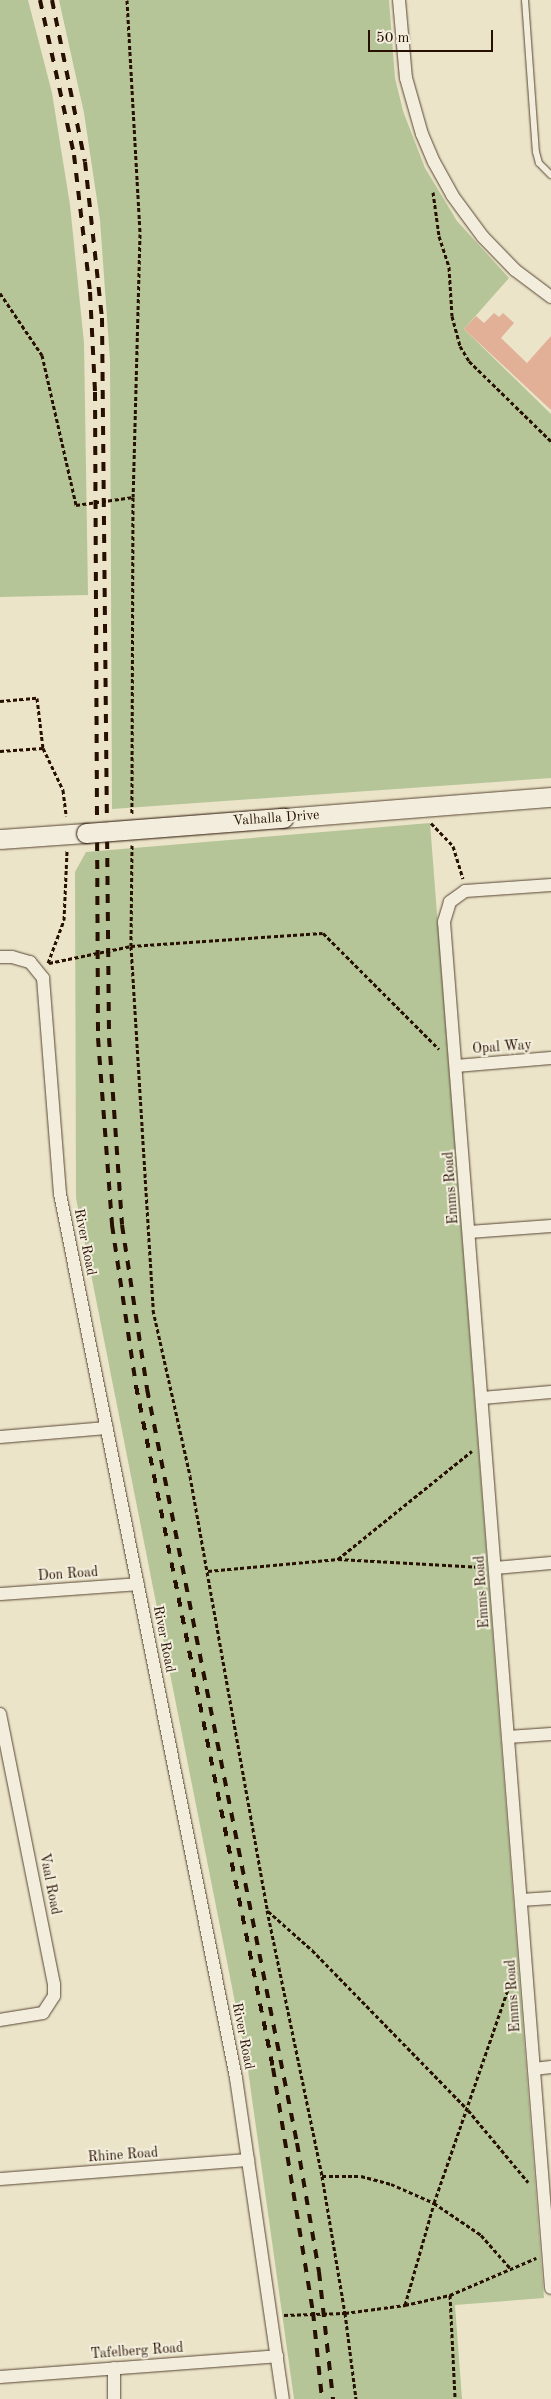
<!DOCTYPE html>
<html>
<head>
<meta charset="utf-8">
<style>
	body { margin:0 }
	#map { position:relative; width:551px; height:2399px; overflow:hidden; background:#ebe4c9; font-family:"Old Standard TT",serif }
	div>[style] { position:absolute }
	.green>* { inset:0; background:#b5c598 }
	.building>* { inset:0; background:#e2b097 }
	.path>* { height:3px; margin-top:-1.5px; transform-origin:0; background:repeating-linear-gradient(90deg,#271000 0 4px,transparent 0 6.5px) }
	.roads { filter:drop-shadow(0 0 1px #584532) drop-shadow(0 0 1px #584532) }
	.lane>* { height:6px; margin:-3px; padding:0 3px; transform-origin:3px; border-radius:3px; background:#f2eddc }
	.street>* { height:12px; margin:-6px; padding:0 6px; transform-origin:6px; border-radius:6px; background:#f2eddc }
	.secondary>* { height:19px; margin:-9.5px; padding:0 9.5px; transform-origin:9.5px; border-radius:9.5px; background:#f2eddc }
	.rail>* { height:4px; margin-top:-2px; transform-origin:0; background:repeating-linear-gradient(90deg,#271000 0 9px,transparent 0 18px) }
	.bridges { filter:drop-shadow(0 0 1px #271000) drop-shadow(0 0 1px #271000) }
	.secondary-bridge>* { height:19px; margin:-9.5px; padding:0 9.5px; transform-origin:9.5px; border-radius:9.5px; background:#f2eddc }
	span { translate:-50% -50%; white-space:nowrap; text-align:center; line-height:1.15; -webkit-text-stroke:4px #f2eddc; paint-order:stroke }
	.street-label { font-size:14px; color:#271000 }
	.scale { position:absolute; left:368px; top:30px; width:125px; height:22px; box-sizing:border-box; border:2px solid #271000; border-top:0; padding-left:6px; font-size:15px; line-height:18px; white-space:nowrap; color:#271000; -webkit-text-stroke:4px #f2eddc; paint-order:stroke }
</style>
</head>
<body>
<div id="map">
	<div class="green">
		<i style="clip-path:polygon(0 0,28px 0,52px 93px,70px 205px,84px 343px,88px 595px,0 597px)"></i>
		<i style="clip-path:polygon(59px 0,389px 0,395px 78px,403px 111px,425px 168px,457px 221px,509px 278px,464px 329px,551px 414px,551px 778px,112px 809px,110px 360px,100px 220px,84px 113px)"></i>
		<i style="clip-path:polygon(430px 823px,544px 2298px,455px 2305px,462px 2399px,294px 2399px,247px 2063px,76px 1198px,75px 872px,86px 852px)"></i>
	</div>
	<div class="building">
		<i style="clip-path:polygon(494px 313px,499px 317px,503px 313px,514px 323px,501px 338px,527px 363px,551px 336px,551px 410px,464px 329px,476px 316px,484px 323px)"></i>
	</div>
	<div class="path">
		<i style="left:127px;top:0;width:234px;rotate:86.8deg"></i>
		<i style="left:140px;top:234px;width:263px;rotate:91.5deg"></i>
		<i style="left:133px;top:497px;width:317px;rotate:90.2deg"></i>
		<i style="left:433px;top:192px;width:44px;rotate:82.2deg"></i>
		<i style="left:439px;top:236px;width:33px;rotate:72deg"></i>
		<i style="left:449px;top:267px;width:49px;rotate:86.5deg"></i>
		<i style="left:452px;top:316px;width:31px;rotate:75deg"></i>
		<i style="left:460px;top:346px;width:17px;rotate:59deg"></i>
		<i style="left:469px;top:361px;width:115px;rotate:44.3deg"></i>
		<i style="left:0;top:293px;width:75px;rotate:55.9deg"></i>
		<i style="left:42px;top:355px;width:154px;rotate:77.2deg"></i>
		<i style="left:76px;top:505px;width:58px;rotate:-8deg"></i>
		<i style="left:0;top:701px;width:37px;rotate:-5deg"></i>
		<i style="left:37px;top:698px;width:50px;rotate:83.2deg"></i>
		<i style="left:43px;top:748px;width:47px;rotate:64.5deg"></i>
		<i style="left:63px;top:790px;width:26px;rotate:83deg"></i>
		<i style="left:0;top:751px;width:43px;rotate:-4deg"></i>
		<i style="left:431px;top:823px;width:32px;rotate:46deg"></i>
		<i style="left:453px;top:846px;width:34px;rotate:73deg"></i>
		<i style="left:132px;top:845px;width:101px;rotate:90.6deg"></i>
		<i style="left:131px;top:946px;width:365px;rotate:86.5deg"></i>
		<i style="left:153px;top:1310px;width:170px;rotate:77.4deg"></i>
		<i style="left:190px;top:1476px;width:441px;rotate:79.9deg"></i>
		<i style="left:267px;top:1910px;width:272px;rotate:78.3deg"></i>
		<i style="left:322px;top:2176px;width:139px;rotate:80.5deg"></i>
		<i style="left:345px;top:2313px;width:87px;rotate:82.7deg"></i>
		<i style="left:48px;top:963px;width:46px;rotate:-69.6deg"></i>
		<i style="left:64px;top:920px;width:70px;rotate:-87.5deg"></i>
		<i style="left:49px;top:963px;width:84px;rotate:-11.7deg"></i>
		<i style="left:131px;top:946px;width:192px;rotate:-3.9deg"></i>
		<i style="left:323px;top:933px;width:164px;rotate:45deg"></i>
		<i style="left:338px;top:1559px;width:172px;rotate:-38.9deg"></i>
		<i style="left:208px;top:1571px;width:131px;rotate:-5.3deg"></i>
		<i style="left:338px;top:1559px;width:144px;rotate:3.2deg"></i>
		<i style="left:268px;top:1911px;width:59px;rotate:41.6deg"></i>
		<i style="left:312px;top:1950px;width:223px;rotate:45.7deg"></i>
		<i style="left:468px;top:2110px;width:94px;rotate:50.2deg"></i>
		<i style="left:322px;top:2176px;width:39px"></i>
		<i style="left:361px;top:2176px;width:31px;rotate:15deg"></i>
		<i style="left:391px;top:2184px;width:47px;rotate:23.8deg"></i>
		<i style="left:434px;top:2203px;width:57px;rotate:34.2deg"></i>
		<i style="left:481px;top:2235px;width:45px;rotate:48.6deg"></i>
		<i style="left:450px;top:2295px;width:104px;rotate:87.2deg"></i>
		<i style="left:405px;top:2305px;width:106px;rotate:-74.1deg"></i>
		<i style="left:434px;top:2203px;width:238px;rotate:-70.9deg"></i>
		<i style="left:284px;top:2315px;width:61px;rotate:-1.9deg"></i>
		<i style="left:345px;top:2313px;width:61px;rotate:-7.6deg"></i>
		<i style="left:405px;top:2305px;width:46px;rotate:-12.5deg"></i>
		<i style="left:450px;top:2295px;width:94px;rotate:-23.3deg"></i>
	</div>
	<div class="roads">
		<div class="lane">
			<i style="left:525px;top:0;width:152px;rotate:85.9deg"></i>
			<i style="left:536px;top:152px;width:11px;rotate:75deg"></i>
			<i style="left:539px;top:163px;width:17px;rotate:45deg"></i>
		</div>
		<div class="street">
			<i style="left:399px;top:0;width:78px;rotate:84.9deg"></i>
			<i style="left:406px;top:78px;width:58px;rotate:74.1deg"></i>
			<i style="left:422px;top:134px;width:30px;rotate:67deg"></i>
			<i style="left:434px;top:162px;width:38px;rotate:61deg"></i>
			<i style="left:452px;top:195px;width:52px;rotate:53.6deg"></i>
			<i style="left:483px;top:237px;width:46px;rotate:45.9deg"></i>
			<i style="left:515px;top:270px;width:45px;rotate:36.9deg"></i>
			<i style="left:551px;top:885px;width:86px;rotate:176deg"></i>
			<i style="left:465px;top:891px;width:19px;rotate:144deg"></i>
			<i style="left:450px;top:902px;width:21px;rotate:107deg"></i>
			<i style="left:444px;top:922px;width:1370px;rotate:85.52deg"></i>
			<i style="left:0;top:957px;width:12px"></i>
			<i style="left:12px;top:957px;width:19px;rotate:16deg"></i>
			<i style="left:30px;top:962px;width:21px;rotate:51deg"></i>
			<i style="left:43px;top:978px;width:217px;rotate:85.5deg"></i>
			<i style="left:60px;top:1194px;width:901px;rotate:78.74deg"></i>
			<i style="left:236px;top:2078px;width:324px;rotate:81.7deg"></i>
			<i style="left:456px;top:1066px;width:95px;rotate:-4.8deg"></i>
			<i style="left:469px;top:1232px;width:82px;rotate:-4.2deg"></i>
			<i style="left:482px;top:1398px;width:69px;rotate:-5deg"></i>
			<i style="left:0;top:1437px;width:107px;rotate:-4.8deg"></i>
			<i style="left:495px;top:1568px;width:56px;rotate:-5.1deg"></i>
			<i style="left:0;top:1594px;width:138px;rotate:-4.1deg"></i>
			<i style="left:0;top:1714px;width:275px;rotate:78.7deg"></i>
			<i style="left:54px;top:1984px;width:12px;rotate:90deg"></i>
			<i style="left:54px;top:1996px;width:20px;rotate:123deg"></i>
			<i style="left:43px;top:2013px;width:44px;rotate:170.8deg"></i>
			<i style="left:508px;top:1737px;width:43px;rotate:-4deg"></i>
			<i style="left:521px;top:1900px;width:30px;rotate:-4deg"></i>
			<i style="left:534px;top:2069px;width:17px;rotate:-7deg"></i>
			<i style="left:0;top:2179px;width:249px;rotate:-4.4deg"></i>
			<i style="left:0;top:2377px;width:278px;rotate:-4.3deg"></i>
			<i style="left:114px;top:2399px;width:31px;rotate:-90deg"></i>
		</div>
		<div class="secondary">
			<i style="left:283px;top:818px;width:269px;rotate:-4.5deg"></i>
			<i style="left:0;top:839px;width:86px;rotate:-4deg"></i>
		</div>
	</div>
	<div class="rail">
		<i style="left:40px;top:0;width:159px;rotate:77.6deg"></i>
		<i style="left:74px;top:155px;width:138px;rotate:83.3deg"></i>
		<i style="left:90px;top:292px;width:100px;rotate:87.1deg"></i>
		<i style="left:95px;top:392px;width:646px;rotate:89.73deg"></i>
		<i style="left:98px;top:1038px;width:188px;rotate:85.7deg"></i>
		<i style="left:112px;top:1225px;width:163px;rotate:81.5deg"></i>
		<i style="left:136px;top:1386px;width:696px;rotate:78.64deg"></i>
		<i style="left:273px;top:2068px;width:247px;rotate:80.7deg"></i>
		<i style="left:313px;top:2312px;width:87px;rotate:84.1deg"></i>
		<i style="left:52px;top:0;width:165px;rotate:78.5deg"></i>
		<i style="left:85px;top:162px;width:157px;rotate:83.8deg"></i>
		<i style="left:102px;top:318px;width:720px;rotate:89.44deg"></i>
		<i style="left:109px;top:1038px;width:187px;rotate:86deg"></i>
		<i style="left:122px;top:1225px;width:166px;rotate:81.3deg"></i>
		<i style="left:147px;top:1389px;width:769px;rotate:78.75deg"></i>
		<i style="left:297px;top:2143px;width:131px;rotate:80.3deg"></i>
		<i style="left:319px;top:2272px;width:128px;rotate:83.7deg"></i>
	</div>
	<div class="bridges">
		<div class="secondary-bridge">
			<i style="left:86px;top:833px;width:198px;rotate:-4.4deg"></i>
		</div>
	</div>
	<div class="street-label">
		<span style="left:276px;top:818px;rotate:-4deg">Valhalla Drive</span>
		<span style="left:502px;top:1047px;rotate:-4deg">Opal Way</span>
		<span style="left:451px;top:1188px;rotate:-94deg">Emms Road</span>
		<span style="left:85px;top:1242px;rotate:79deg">River Road</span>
		<span style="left:68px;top:1574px;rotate:-4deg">Don Road</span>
		<span style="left:482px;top:1592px;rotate:-94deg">Emms Road</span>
		<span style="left:164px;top:1639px;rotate:79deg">River Road</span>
		<span style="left:50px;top:1884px;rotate:79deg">Vaal Road</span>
		<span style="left:513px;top:1996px;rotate:-94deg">Emms Road</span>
		<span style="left:243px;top:2036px;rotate:79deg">River Road</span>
		<span style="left:123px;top:2155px;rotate:-4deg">Rhine Road</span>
		<span style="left:137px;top:2351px;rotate:-4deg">Tafelberg Road</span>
	</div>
	<div class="scale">50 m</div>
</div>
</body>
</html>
